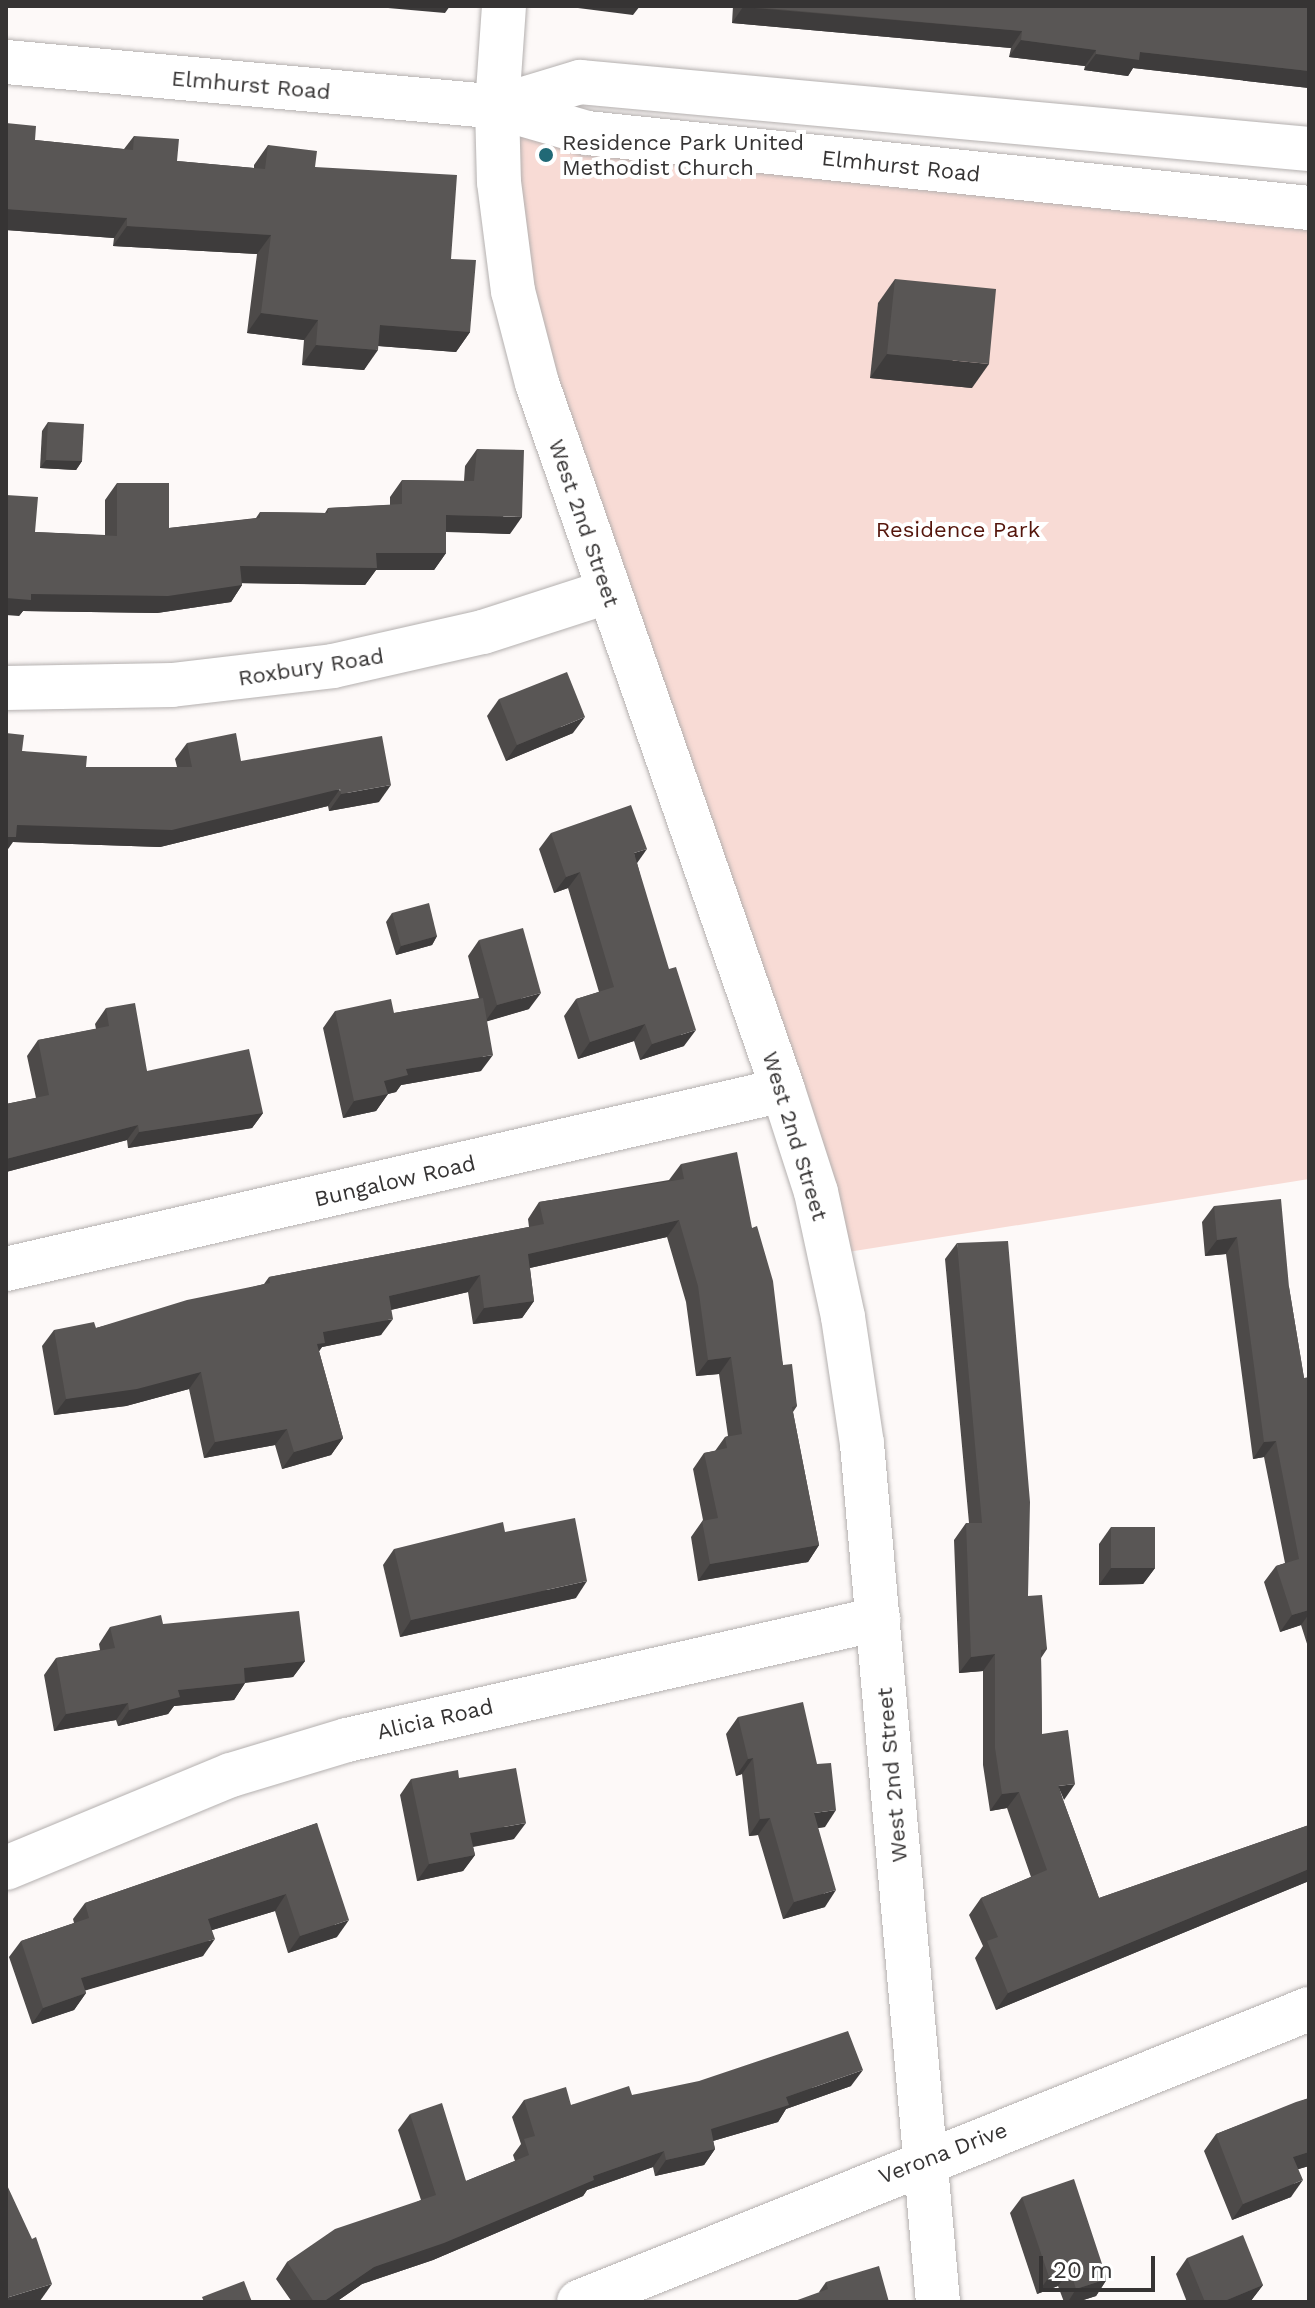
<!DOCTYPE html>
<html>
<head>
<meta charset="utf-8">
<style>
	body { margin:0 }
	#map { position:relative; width:1315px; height:2308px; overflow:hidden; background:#fdf9f8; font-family:"Work Sans",sans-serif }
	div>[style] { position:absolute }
	.green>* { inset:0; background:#f8dbd5 }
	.roads { filter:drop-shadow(0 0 2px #b4b0af) drop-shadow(0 0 2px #b4b0af) }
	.minor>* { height:44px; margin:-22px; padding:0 22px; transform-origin:22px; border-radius:22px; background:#fff }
	.wall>* { inset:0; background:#4d4a49 }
	.shaded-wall>* { inset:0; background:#3e3c3c }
	.building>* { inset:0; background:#595655 }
	.dots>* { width:22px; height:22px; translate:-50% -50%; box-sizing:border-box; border:4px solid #fff; border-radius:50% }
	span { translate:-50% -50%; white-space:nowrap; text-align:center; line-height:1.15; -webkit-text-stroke:8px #fff; paint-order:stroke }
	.street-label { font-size:22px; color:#363434 }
	.poi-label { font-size:22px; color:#363434 }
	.left { translate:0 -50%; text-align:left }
	.park-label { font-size:22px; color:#54150b }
	.frame { position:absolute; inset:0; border:8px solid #363434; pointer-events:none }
	.scale { position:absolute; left:1039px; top:2256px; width:116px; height:36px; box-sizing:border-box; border:4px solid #363434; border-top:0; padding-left:10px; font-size:24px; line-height:28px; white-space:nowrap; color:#363434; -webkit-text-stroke:6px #fff; paint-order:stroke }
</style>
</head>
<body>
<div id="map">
	<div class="green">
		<i style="clip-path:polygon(497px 107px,1309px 208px,1309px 1179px,829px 1255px,537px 383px)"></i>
	</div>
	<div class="roads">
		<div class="minor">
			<i style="left:504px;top:6px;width:101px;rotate:94deg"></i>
			<i style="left:497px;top:107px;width:75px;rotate:88.5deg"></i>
			<i style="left:499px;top:182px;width:110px;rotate:82.7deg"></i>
			<i style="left:513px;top:291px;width:95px;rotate:75.4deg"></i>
			<i style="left:537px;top:383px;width:749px;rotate:70.81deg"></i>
			<i style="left:783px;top:1090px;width:107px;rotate:72.1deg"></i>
			<i style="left:816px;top:1192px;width:128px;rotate:77.8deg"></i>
			<i style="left:843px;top:1317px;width:128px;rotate:81.5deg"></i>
			<i style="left:862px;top:1444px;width:861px;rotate:84.94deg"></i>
			<i style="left:6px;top:62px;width:493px;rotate:5.2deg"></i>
			<i style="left:497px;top:107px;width:94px;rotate:16.1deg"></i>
			<i style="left:587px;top:133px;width:726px;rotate:5.93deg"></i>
			<i style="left:497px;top:107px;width:87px;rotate:-16.8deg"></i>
			<i style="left:580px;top:82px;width:732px;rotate:5.25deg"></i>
			<i style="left:6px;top:688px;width:166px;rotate:-1deg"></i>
			<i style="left:172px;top:685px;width:162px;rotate:-6.7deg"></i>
			<i style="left:333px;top:666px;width:154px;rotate:-12.8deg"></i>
			<i style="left:483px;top:632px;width:130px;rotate:-17.9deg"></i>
			<i style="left:6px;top:1269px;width:797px;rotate:-12.97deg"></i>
			<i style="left:6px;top:1868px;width:243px;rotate:-22.5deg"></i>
			<i style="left:231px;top:1775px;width:121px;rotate:-16.8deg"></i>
			<i style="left:347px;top:1740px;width:545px;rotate:-12.84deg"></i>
			<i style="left:579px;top:2302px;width:787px;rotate:-21.87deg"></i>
		</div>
	</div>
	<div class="wall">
		<i style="clip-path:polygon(733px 6px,1309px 6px,1309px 88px,1133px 68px,1128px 76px,1084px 70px,1085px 66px,1009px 57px,1011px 48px,732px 23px)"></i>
		<i style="clip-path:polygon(6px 123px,35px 140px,124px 149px,134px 136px,177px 161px,254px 168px,254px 165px,268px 145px,315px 167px,451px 259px,470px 332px,456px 352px,378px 346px,364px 370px,302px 365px,304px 340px,247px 333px,257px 254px,113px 246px,114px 238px,6px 230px)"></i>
		<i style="clip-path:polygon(895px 279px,972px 388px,870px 378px,878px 303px)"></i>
		<i style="clip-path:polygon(48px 422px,82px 461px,76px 470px,40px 468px,42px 431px)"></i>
		<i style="clip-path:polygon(477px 449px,510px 534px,446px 532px,446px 553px,434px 570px,376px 570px,365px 585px,242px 583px,242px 585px,231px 602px,157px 613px,23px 611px,19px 616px,35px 532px,105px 535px,105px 500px,117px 483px,169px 528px,256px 518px,260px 512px,325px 513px,328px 508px,390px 505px,390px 497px,402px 480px,464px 481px,465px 466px)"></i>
		<i style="clip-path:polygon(499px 699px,573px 733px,506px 761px,487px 716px)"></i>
		<i style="clip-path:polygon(187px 743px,241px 761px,379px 802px,329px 811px,328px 806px,160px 847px,13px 842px,22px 751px,86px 767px,177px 767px,175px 759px)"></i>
		<i style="clip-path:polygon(551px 833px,637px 863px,684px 1046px,640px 1060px,634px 1041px,578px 1059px,564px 1016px,576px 999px,599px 992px,568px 888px,554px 893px,539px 849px)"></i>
		<i style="clip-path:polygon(392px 913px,437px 936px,432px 945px,396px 955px,386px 922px)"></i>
		<i style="clip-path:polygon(479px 940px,529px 1009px,487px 1021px,481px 1071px,401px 1085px,396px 1092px,388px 1094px,376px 1111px,343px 1118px,323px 1028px,335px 1011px,394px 1013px,479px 998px,468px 956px)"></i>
		<i style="clip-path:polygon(106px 1008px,147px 1071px,263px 1113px,252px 1128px,128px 1148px,127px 1140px,6px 1172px,6px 1104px,36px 1098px,27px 1056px,38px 1040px,96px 1029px,95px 1024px)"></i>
		<i style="clip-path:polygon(681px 1164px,752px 1228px,783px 1365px,797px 1406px,793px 1412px,819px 1545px,808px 1562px,698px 1581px,691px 1537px,703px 1520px,693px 1469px,704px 1453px,715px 1451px,725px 1437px,728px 1436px,719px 1374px,696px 1376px,686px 1302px,667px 1237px,530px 1268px,534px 1301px,522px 1318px,473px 1324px,468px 1292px,391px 1310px,381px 1335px,322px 1347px,319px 1351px,343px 1438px,331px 1455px,282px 1469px,275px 1445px,204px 1458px,189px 1389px,126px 1406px,54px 1415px,42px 1346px,54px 1330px,96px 1328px,264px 1284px,269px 1277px,529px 1227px,528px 1219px,539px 1202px,669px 1180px)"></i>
		<i style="clip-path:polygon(1214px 1206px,1289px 1287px,1304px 1378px,1309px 1378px,1309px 1650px,1301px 1625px,1280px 1632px,1264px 1582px,1276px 1566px,1285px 1563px,1264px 1457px,1253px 1459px,1226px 1254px,1205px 1256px,1202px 1222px)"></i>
		<i style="clip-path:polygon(957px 1243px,1028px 1596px,1047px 1649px,1041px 1658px,1042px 1734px,1063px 1800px,1099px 1898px,1309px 1825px,1309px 1881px,996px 2010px,975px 1958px,983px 1946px,969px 1915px,981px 1898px,1031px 1877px,1007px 1808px,990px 1811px,983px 1765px,983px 1671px,959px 1673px,954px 1540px,966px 1523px,969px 1523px,945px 1259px)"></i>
		<i style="clip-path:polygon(1111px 1527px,1155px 1568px,1143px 1584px,1099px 1585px,1099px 1544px)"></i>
		<i style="clip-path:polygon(394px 1549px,576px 1598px,400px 1637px,383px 1565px)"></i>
		<i style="clip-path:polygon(163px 1624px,305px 1661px,293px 1677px,245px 1683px,234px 1700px,174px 1706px,168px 1714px,118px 1726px,116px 1720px,54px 1731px,44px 1675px,56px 1658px,100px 1650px,99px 1644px,110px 1627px)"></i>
		<i style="clip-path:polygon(738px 1717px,825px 1827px,818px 1828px,825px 1907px,783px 1919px,758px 1835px,749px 1836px,742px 1774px,736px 1776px,726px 1734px)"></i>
		<i style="clip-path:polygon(459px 1778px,514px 1839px,473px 1847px,475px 1855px,463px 1871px,417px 1881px,400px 1795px,411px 1779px)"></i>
		<i style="clip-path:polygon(317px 1823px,337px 1937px,288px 1953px,275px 1911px,212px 1930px,203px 1956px,85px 1990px,86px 1993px,74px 2010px,32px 2024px,9px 1957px,21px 1941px,74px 1923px,73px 1919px,85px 1903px)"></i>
		<i style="clip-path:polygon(851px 2086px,786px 2109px,778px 2122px,713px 2141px,715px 2149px,704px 2165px,655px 2176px,653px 2167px,587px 2190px,583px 2196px,433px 2260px,362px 2284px,336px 2302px,292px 2302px,276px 2279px,287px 2262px,421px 2200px,398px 2130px,410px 2114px,466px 2181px,515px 2161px,513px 2155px,521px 2144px,512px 2117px,524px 2100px,571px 2105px,632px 2095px)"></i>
		<i style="clip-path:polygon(1309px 2098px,1309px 2166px,1298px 2169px,1291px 2197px,1232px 2220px,1204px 2151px,1216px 2134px)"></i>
		<i style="clip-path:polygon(1022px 2197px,1107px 2279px,1096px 2296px,1077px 2302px,1064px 2302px,1058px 2286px,1037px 2294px,1010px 2213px)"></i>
		<i style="clip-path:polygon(1187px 2258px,1263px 2285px,1250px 2302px,1187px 2302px,1176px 2274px)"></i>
		<i style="clip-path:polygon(826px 2282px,889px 2302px,819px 2292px)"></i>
	</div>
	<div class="shaded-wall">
		<i style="clip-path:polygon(390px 6px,450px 6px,445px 13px,388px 8px)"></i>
		<i style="clip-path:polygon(580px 6px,640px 6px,633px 15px,578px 8px)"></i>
		<i style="clip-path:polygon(743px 7px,1022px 31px,1011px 48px,732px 23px)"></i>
		<i style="clip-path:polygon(1021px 40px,1096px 50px,1085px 66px,1009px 57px)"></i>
		<i style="clip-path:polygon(1140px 52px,1309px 71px,1309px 88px,1133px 68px,1128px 76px,1084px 70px,1096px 54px)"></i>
		<i style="clip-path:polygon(6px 209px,127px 218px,114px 238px,6px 230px)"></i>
		<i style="clip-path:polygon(127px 226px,271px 235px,257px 254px,113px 246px)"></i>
		<i style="clip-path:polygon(261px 313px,318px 320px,304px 340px,247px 333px)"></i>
		<i style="clip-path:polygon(380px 325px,470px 332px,456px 352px,366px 345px)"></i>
		<i style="clip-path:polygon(316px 345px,378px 350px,364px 370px,302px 365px)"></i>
		<i style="clip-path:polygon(887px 354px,989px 364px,972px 388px,870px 378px)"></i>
		<i style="clip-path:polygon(46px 460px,82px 461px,76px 470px,40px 468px)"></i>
		<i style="clip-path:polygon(446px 515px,522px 517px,510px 534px,434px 531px)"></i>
		<i style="clip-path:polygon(376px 553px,446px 553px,434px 570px,376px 570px,365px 585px,229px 583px,240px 566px)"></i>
		<i style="clip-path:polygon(242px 585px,231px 602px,157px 613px,23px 611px,19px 616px,6px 615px,6px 598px,31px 594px)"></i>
		<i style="clip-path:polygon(585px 717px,573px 733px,506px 761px,517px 745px)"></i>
		<i style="clip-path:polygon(391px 785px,379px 802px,329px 811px,341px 794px)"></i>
		<i style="clip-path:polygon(340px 789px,328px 806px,160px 847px,13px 842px,6px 852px,6px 837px,17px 825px)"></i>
		<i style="clip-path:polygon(647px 849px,635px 866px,634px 853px)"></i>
		<i style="clip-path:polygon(580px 872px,568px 888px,554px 893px,566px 877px)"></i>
		<i style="clip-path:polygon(437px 936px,432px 945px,396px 955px,401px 946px)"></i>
		<i style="clip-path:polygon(541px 993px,529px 1009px,485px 1022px,497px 1005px)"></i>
		<i style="clip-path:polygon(645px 1024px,634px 1041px,578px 1059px,590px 1042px)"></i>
		<i style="clip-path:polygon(696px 1030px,684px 1046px,640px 1060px,652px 1044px)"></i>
		<i style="clip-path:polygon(493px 1055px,481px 1071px,401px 1085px,396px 1092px,379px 1096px,388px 1094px,376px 1111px,343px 1118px,354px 1101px,384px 1081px,406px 1069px)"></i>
		<i style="clip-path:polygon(263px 1113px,252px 1128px,128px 1148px,139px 1132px)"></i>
		<i style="clip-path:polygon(138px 1125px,127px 1140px,6px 1172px,6px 1159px)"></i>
		<i style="clip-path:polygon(679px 1220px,667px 1237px,516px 1271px,528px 1254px)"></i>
		<i style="clip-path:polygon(1237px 1237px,1226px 1254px,1205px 1256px,1217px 1240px)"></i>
		<i style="clip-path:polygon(480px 1275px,468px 1292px,377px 1313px,389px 1296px)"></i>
		<i style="clip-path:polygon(534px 1301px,522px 1318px,473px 1324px,484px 1308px)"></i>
		<i style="clip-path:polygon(393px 1319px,381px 1335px,322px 1347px,313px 1360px,305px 1361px,323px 1332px)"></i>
		<i style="clip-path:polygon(731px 1357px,719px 1374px,696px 1376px,708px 1360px)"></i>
		<i style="clip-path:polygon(201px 1372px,189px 1389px,126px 1406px,54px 1415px,66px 1399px)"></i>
		<i style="clip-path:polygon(287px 1429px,275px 1445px,204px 1458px,215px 1442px)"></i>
		<i style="clip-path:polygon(343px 1438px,331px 1455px,282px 1469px,294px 1452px)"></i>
		<i style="clip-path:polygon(1276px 1441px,1264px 1457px,1253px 1459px,1264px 1442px)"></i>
		<i style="clip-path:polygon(819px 1545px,808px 1562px,698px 1581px,710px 1564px)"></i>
		<i style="clip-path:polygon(1111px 1568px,1155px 1568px,1143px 1584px,1099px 1585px)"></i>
		<i style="clip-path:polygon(587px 1581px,576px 1598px,400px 1637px,411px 1620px)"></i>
		<i style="clip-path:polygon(1309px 1610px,1309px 1614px,1301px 1625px,1280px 1632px,1292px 1615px)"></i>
		<i style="clip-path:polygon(995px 1654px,983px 1671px,959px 1673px,971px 1657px)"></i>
		<i style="clip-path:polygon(305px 1661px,293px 1677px,232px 1684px,244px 1668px)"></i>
		<i style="clip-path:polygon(245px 1683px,234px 1700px,174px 1706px,168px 1714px,118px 1726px,129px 1710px,178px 1690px)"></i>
		<i style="clip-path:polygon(128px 1703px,116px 1720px,54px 1731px,66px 1714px)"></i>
		<i style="clip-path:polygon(753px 1758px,742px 1774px,736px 1776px,748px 1759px)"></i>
		<i style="clip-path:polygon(1075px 1784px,1064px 1800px,1058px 1786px)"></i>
		<i style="clip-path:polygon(1019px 1792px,1007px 1808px,990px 1811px,1002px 1794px)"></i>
		<i style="clip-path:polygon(836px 1810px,825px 1827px,802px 1830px,814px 1813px)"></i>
		<i style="clip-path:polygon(770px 1818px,758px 1835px,749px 1836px,760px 1819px)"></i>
		<i style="clip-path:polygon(526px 1823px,514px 1839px,459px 1849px,470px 1833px)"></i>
		<i style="clip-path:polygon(475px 1855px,463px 1871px,417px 1881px,429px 1864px)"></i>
		<i style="clip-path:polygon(1309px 1869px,1309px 1881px,996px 2010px,1008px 1993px)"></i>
		<i style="clip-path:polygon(836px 1890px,825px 1907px,783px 1919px,794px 1902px)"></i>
		<i style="clip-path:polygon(286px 1894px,275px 1911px,196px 1935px,208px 1919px)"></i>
		<i style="clip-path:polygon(349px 1920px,337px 1937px,288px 1953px,300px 1936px)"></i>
		<i style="clip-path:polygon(215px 1939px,203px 1956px,70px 1995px,81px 1978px)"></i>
		<i style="clip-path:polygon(86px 1993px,74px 2010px,32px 2024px,43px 2008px)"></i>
		<i style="clip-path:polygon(863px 2070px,851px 2086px,786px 2109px,778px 2122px,699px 2145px,711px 2129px,786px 2097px)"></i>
		<i style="clip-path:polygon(715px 2149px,704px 2165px,655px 2176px,666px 2160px)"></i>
		<i style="clip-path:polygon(664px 2151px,653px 2167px,587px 2190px,583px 2196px,433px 2260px,362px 2284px,336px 2302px,323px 2302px,374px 2267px,593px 2176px)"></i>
		<i style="clip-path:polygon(1309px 2152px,1309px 2166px,1282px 2174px,1293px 2157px)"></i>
		<i style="clip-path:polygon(1303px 2180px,1291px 2197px,1232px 2220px,1243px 2204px)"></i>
		<i style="clip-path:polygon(1070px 2270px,1058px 2286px,1037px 2294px,1049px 2277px)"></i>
		<i style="clip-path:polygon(1107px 2279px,1096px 2296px,1077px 2302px,1068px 2302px,1076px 2289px)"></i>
		<i style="clip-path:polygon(52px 2284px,40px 2301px,36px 2302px,6px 2302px,6px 2298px)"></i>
		<i style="clip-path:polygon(1263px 2285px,1250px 2302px,1222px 2302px)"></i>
	</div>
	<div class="building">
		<i style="clip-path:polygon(743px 6px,1309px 6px,1309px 71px,1140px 52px,1139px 60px,1096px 54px,1096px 50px,1021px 40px,1022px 31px)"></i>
		<i style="clip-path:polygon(6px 123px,36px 126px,35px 140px,133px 150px,134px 136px,179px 139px,177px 161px,265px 169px,268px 145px,317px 151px,315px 167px,457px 175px,451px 259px,476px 260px,470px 332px,380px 325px,378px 350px,316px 345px,318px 320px,261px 313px,271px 235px,127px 226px,127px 218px,6px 209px)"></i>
		<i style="clip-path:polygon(895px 279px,996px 289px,989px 364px,887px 354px)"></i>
		<i style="clip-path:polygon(48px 422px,84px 424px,82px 461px,46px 460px)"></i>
		<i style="clip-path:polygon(477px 449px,524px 450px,522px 517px,446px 515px,446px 553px,376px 553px,377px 568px,240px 566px,242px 585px,168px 596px,31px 594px,31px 600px,6px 598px,6px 495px,38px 497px,35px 532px,117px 536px,117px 483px,169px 483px,169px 528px,260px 518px,260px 512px,328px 513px,328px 508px,402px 504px,402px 480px,474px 481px)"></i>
		<i style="clip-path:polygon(567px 672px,585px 717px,517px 745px,499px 699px)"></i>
		<i style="clip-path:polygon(6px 733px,24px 735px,22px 751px,87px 756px,86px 767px,192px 767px,187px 743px,236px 733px,241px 761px,382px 736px,391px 785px,341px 794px,340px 789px,172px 830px,17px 825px,16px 837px,6px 837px)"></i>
		<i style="clip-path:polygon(631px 805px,647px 849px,634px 853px,669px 969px,676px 967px,696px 1030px,652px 1044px,645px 1024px,590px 1042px,576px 999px,614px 987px,580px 872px,566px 877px,551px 833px)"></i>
		<i style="clip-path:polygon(429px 903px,437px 936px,401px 946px,392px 913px)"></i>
		<i style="clip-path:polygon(523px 928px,541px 993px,497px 1005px,479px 940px)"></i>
		<i style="clip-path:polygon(483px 998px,493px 1055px,406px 1069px,408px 1075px,384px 1081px,388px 1094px,354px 1101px,335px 1011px,391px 999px,394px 1013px)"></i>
		<i style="clip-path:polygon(135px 1003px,147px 1071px,249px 1049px,263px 1113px,139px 1132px,138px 1125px,6px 1159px,6px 1104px,49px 1095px,38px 1040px,109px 1026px,106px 1008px)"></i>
		<i style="clip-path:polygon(737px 1152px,752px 1228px,757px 1226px,773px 1281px,783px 1365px,792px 1364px,797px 1406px,792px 1407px,819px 1545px,710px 1564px,702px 1521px,718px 1518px,704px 1453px,727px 1448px,725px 1437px,742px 1434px,731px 1357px,708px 1360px,698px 1286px,679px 1220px,528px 1254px,534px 1301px,484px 1308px,480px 1275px,389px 1296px,393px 1319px,323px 1332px,325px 1343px,317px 1344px,343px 1438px,294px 1452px,287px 1429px,215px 1442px,201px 1372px,137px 1389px,66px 1399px,54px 1330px,94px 1322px,96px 1328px,187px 1300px,270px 1283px,269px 1277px,544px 1224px,539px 1202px,684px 1179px,681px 1164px)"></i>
		<i style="clip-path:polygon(1281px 1199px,1289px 1287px,1304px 1378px,1309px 1377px,1309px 1610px,1292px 1615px,1276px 1566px,1299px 1559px,1276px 1441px,1264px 1442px,1237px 1237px,1217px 1240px,1214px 1206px)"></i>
		<i style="clip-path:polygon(1008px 1241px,1030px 1502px,1028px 1596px,1042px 1595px,1047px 1649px,1041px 1650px,1042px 1734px,1068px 1730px,1075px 1784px,1058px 1786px,1099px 1898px,1309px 1825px,1309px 1869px,1008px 1993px,987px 1941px,998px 1937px,981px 1898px,1047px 1870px,1019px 1792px,1002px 1794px,995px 1748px,995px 1654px,971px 1657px,966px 1523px,982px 1523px,957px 1243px)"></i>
		<i style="clip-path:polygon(575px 1518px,587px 1581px,411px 1620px,394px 1549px,503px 1522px,505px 1532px)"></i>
		<i style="clip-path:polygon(1111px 1527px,1155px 1527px,1155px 1568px,1111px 1568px)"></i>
		<i style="clip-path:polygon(299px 1611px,305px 1661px,244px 1668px,245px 1683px,178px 1690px,180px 1697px,129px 1710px,128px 1703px,66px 1714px,56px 1658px,115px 1648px,110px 1627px,161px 1615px,163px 1624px)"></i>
		<i style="clip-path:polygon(803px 1702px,817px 1764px,831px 1763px,836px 1810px,814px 1813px,836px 1890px,794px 1902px,770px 1818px,760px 1819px,753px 1758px,748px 1759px,738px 1717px)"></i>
		<i style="clip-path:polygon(516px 1768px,526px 1823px,470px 1833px,475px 1855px,429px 1864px,411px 1779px,458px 1770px,459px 1778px)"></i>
		<i style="clip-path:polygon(317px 1823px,349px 1920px,300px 1936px,286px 1894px,208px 1919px,215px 1939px,81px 1978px,86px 1993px,43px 2008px,21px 1941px,89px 1918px,85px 1903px)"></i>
		<i style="clip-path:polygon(848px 2031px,863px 2070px,786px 2097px,789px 2105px,711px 2129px,715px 2149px,666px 2160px,664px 2151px,593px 2176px,594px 2180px,444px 2243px,374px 2267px,323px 2302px,314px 2302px,287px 2262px,335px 2229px,436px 2195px,410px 2114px,442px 2103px,466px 2181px,529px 2155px,524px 2139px,535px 2136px,524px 2100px,566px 2087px,571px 2105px,629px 2086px,632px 2095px,699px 2081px)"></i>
		<i style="clip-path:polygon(1309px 2098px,1309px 2152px,1293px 2157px,1303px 2180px,1243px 2204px,1216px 2134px,1296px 2102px)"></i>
		<i style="clip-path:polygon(1074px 2179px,1107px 2279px,1076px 2289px,1070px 2270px,1049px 2277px,1022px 2197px)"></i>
		<i style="clip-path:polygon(6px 2183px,32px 2239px,36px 2237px,52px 2284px,6px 2298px)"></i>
		<i style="clip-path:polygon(1243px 2235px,1263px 2285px,1222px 2302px,1205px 2302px,1187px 2258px)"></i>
		<i style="clip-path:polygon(879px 2266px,889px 2302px,792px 2302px,828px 2289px,826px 2282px)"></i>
		<i style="clip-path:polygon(244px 2281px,252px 2302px,204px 2302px,202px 2297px)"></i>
	</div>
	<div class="dots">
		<i style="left:546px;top:155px;background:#216976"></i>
	</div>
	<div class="street-label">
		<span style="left:251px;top:85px;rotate:5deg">Elmhurst Road</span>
		<span style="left:901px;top:166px;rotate:6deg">Elmhurst Road</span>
		<span style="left:584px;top:523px;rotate:71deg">West 2nd Street</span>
		<span style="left:311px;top:667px;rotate:-9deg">Roxbury Road</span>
		<span style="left:795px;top:1136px;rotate:73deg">West 2nd Street</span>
		<span style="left:395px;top:1181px;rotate:-13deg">Bungalow Road</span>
		<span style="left:435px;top:1719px;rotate:-13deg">Alicia Road</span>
		<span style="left:892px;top:1775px;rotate:-95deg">West 2nd Street</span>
		<span style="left:943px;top:2153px;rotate:-21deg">Verona Drive</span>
	</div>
	<div class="poi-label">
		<span class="left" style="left:562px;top:155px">Residence Park United<br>Methodist Church</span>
	</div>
	<div class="park-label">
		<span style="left:958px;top:530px">Residence Park</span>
	</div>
	<div class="frame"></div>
	<div class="scale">20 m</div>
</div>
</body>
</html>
